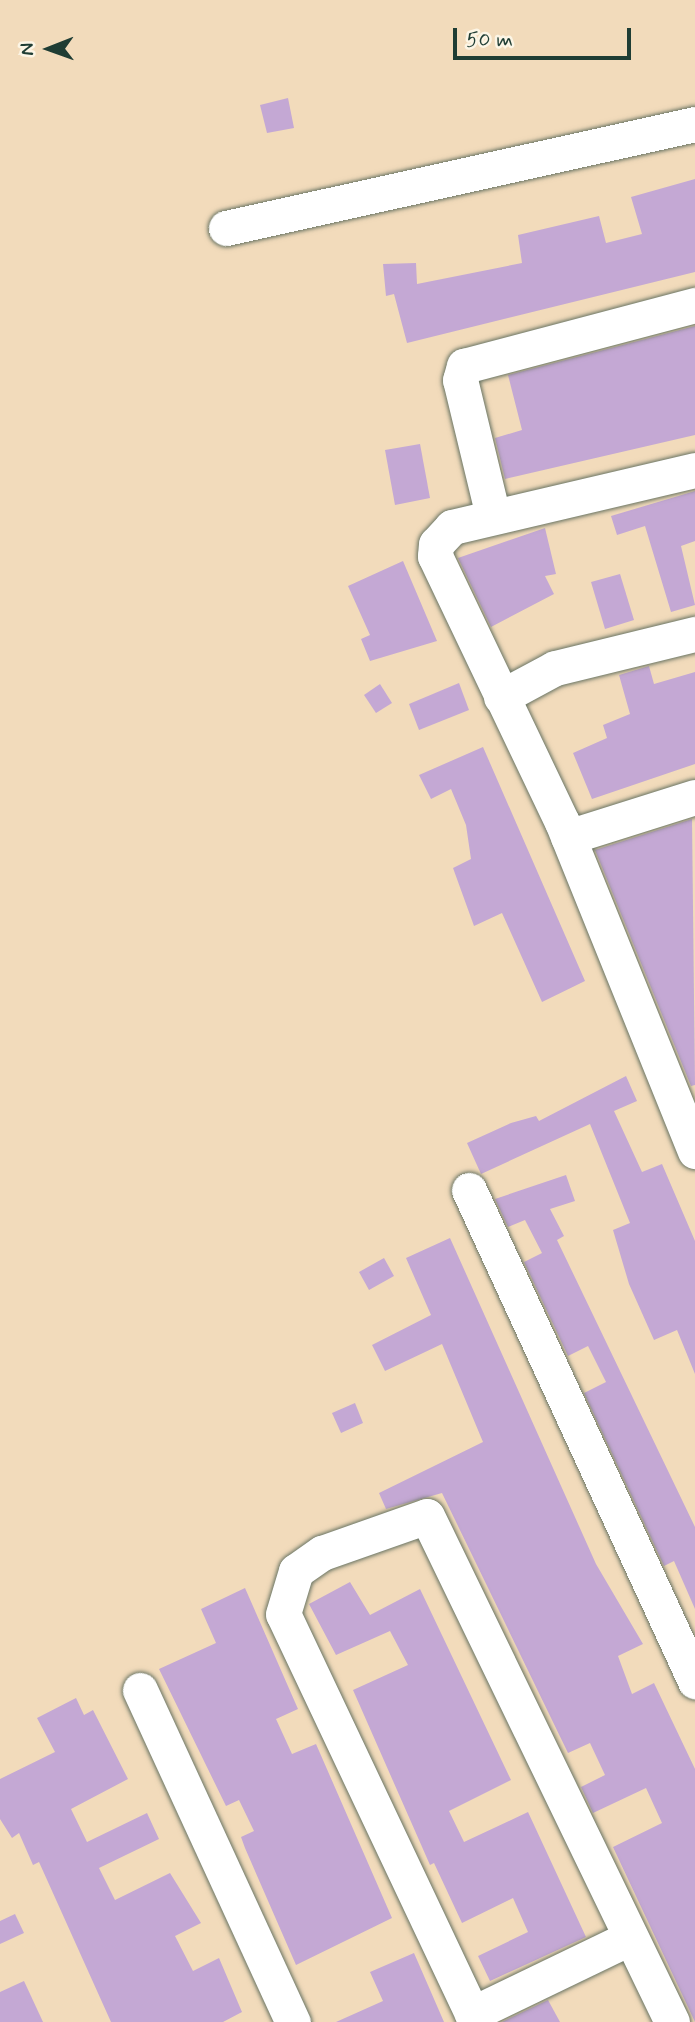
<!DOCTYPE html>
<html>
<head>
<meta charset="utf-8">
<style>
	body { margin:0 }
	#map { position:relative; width:695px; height:2022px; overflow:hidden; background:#f2dbbb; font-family:Mynerve,sans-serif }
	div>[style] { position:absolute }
	.building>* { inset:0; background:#c4a8d4 }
	.roads { filter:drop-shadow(0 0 2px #697463) drop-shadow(0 0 2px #697463) }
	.minor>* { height:35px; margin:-17.5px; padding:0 17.5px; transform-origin:17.5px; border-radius:17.5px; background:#fff }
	span { translate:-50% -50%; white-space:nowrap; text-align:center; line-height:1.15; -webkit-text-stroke:5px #fcf5e5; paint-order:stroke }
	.north { position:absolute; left:14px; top:14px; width:70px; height:70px; -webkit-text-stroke:5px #fcf5e5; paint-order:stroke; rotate:269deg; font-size:19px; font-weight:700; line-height:28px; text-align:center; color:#1f3d34 }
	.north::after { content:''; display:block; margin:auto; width:24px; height:32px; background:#1f3d34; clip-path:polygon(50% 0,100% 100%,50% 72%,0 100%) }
	.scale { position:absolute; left:453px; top:28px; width:178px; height:32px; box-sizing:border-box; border:4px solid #1f3d34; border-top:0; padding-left:9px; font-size:21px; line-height:24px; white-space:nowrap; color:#1f3d34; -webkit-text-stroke:5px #fcf5e5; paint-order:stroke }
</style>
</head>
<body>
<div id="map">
	<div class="building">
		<i style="clip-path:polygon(288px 98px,294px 128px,267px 133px,260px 105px)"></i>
		<i style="clip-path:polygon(695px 179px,695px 272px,407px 343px,394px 294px,386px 296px,383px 264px,416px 263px,417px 284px,522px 263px,518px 235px,599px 216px,606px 243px,642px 234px,631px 197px)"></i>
		<i style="clip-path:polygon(695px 326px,695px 435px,505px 479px,495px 438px,522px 430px,508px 375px)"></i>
		<i style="clip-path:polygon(420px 444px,430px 498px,395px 505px,385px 450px)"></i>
		<i style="clip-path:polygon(695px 491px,695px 541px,681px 546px,695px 605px,671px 612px,645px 526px,617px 535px,611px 516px)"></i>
		<i style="clip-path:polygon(545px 528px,556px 574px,545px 576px,554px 594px,491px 627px,458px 558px)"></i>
		<i style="clip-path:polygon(403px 561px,437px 641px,370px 661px,361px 639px,370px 635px,348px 586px)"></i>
		<i style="clip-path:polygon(620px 574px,634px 620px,605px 629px,591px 582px)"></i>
		<i style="clip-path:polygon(649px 666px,654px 684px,695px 672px,695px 764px,592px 799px,573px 753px,607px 738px,603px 725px,630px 714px,619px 675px)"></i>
		<i style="clip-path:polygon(459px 683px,469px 710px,419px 730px,409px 704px)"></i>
		<i style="clip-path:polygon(380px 684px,392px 703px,376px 713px,364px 695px)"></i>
		<i style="clip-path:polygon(483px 747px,585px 981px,542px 1002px,502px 913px,474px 926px,453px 868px,471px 859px,466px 825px,451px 789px,431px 799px,419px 775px)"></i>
		<i style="clip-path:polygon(692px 819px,695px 1085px,691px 1086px,595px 850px)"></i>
		<i style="clip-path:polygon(626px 1076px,637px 1101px,614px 1111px,642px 1172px,662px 1164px,695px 1241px,695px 1374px,677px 1330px,654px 1340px,629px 1284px,613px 1230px,630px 1223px,590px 1124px,481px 1174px,467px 1143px,511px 1123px,536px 1116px,539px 1121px)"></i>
		<i style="clip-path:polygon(566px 1175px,575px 1201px,550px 1209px,564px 1236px,557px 1240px,695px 1527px,695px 1609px,674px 1561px,664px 1566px,584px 1393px,606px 1382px,588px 1346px,568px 1356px,524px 1262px,542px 1253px,525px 1220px,508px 1227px,495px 1199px)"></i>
		<i style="clip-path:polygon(450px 1238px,596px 1564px,643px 1644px,618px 1656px,632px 1694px,654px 1683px,695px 1769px,695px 2022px,613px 1847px,662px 1823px,646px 1788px,593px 1813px,581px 1787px,605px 1775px,590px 1743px,568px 1753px,442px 1493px,386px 1509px,379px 1493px,483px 1442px,442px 1344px,385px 1371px,372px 1345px,431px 1315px,406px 1258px)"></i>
		<i style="clip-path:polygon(384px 1258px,394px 1276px,369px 1290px,359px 1272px)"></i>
		<i style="clip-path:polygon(355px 1403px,363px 1423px,341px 1433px,332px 1413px)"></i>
		<i style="clip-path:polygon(350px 1582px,370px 1615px,420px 1589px,511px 1780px,449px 1811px,464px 1842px,528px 1812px,586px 1937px,490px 1981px,478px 1956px,528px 1932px,513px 1898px,462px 1923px,434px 1863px,430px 1865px,353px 1690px,408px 1665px,390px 1631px,336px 1655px,309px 1604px)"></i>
		<i style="clip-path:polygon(245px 1588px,298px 1709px,276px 1719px,292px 1754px,316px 1744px,392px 1918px,296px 1965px,245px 1848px,241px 1837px,254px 1831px,239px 1800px,226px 1806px,159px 1669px,216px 1643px,201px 1609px)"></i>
		<i style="clip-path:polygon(76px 1698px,84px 1715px,93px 1710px,128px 1779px,71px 1809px,87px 1842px,147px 1813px,159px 1839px,99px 1868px,115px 1900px,170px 1873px,201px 1923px,175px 1936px,193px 1971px,219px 1958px,242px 2012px,223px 2022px,111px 2022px,39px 1862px,33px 1865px,19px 1833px,12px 1838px,0 1819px,0 1779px,55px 1752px,37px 1718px)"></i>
		<i style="clip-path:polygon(15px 1914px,24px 1933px,0 1944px,0 1921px)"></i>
		<i style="clip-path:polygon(414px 1953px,444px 2022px,336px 2022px,383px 2001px,370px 1972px)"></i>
		<i style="clip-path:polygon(24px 1981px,43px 2022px,0 2022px,0 1992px)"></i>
		<i style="clip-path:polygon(548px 2000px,560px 2022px,502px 2022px,508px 2019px)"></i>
	</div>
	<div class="roads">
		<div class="minor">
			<i style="left:226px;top:228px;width:480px;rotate:-12.5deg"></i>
			<i style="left:695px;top:470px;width:250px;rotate:166.8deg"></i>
			<i style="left:452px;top:527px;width:23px;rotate:133deg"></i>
			<i style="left:436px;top:544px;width:12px;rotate:95deg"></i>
			<i style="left:435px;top:556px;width:295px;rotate:64.5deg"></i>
			<i style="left:562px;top:822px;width:355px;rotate:68deg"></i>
			<i style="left:493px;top:516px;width:140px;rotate:-103.6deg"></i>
			<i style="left:460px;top:380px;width:15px;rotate:-74deg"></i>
			<i style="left:464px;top:366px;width:239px;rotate:-14.8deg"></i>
			<i style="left:501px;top:697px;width:61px;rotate:-28.2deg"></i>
			<i style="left:555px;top:668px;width:144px;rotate:-13.7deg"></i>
			<i style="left:568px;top:837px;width:133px;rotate:-17.5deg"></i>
			<i style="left:469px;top:1190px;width:541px;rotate:65.28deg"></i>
			<i style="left:140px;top:1690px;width:366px;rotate:65.3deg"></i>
			<i style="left:472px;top:2014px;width:174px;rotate:-25.8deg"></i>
			<i style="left:476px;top:2022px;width:451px;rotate:-115.3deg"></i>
			<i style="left:283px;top:1614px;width:45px;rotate:-73.2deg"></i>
			<i style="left:296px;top:1571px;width:32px;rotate:-35deg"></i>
			<i style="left:322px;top:1553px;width:111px;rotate:-19.4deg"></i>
			<i style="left:427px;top:1516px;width:562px;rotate:64.16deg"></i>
		</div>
	</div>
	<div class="north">N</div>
	<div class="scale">50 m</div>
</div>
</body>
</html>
